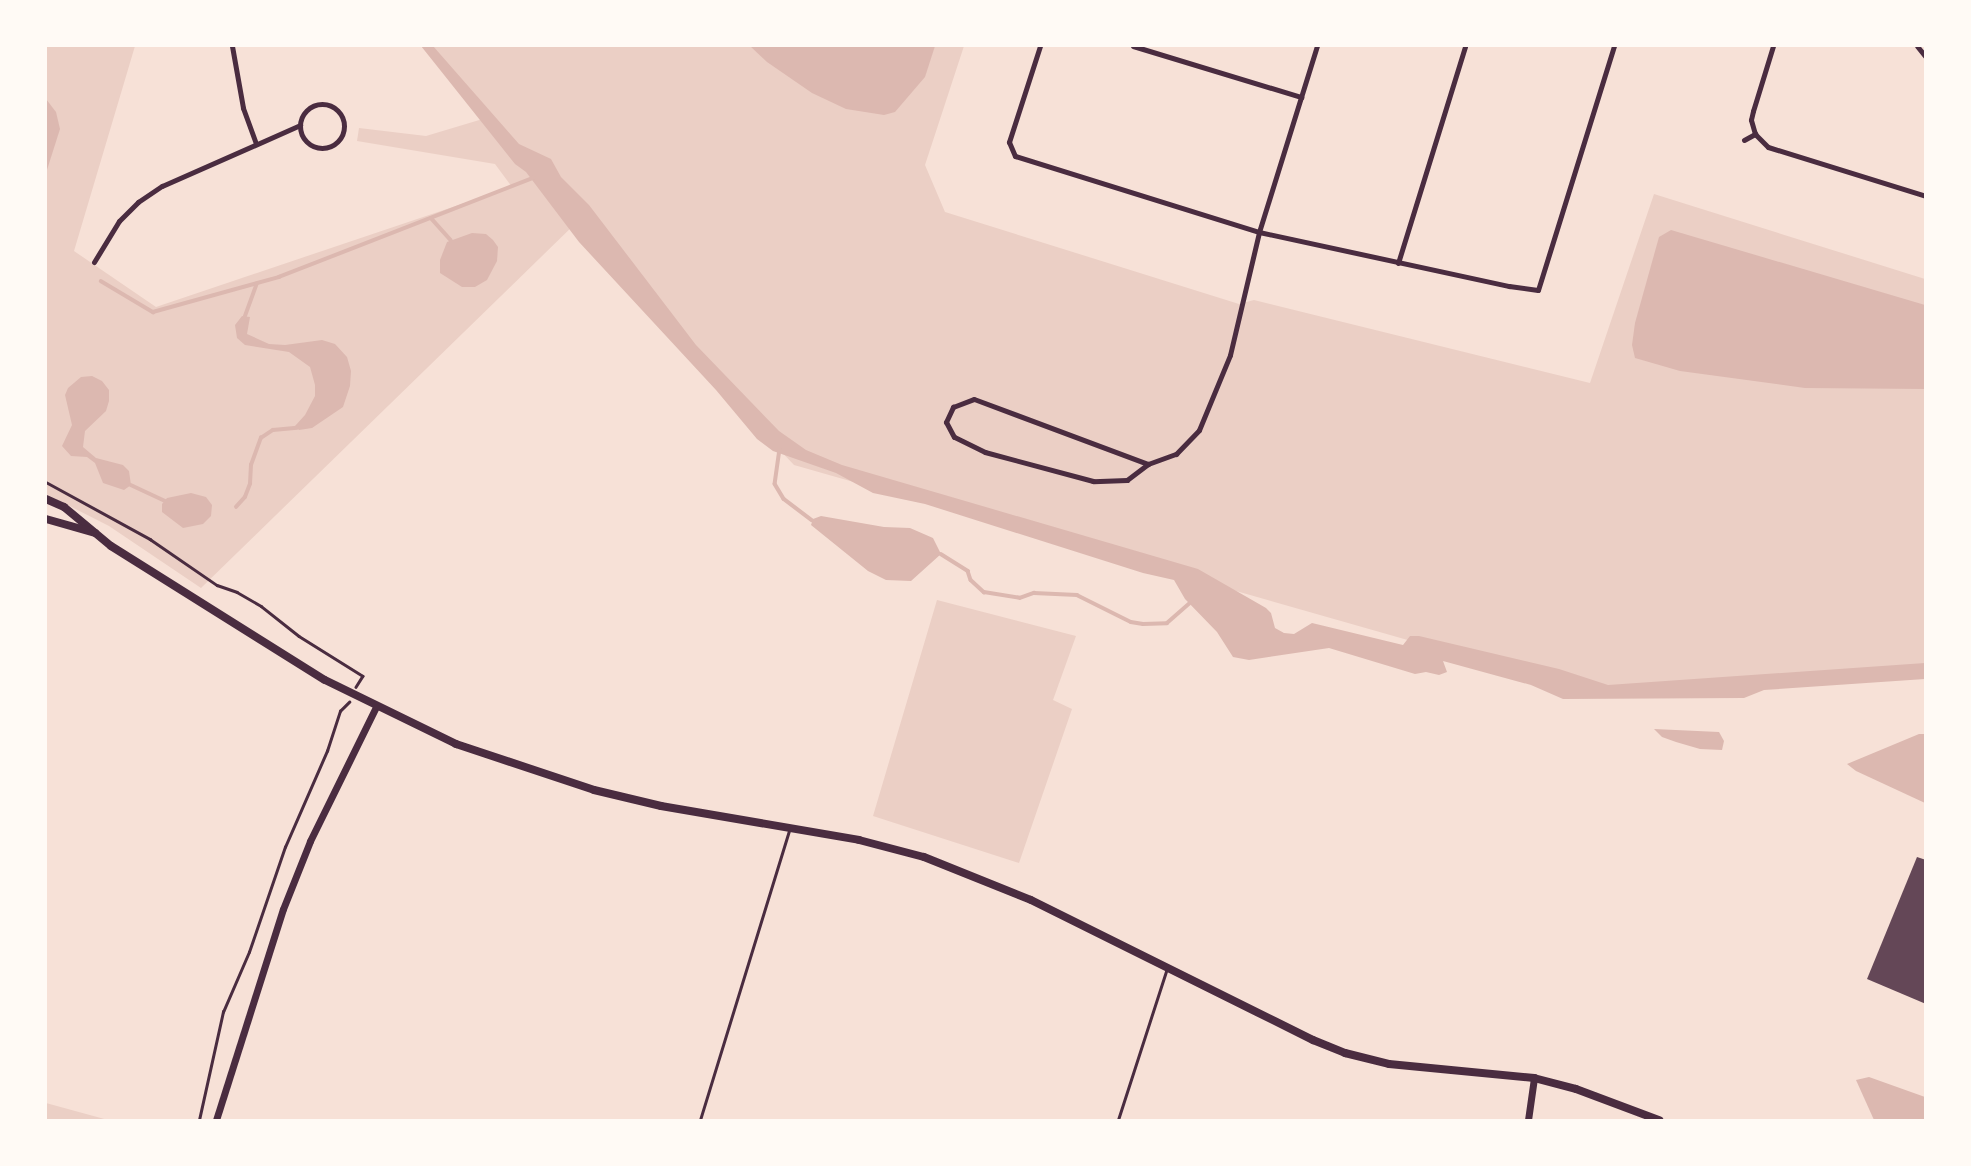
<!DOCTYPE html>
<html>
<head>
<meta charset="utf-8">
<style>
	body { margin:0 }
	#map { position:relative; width:1971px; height:1166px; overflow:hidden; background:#f7e1d7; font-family:Poppins,sans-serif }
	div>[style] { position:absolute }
	.green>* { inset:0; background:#ebcfc5 }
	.water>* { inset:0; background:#dcb8b0 }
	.stream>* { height:3.5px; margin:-1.75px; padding:0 1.75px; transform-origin:1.75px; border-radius:1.75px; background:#dcb8b0 }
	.building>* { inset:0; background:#644757 }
	.path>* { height:2.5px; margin:-1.25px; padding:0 1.25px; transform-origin:1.25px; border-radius:1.25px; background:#4a2c40 }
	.service>* { height:2.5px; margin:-1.25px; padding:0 1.25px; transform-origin:1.25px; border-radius:1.25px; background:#4a2c40 }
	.minor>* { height:5px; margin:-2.5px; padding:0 2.5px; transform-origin:2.5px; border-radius:2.5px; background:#4a2c40 }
	.minor>.ring { margin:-2.5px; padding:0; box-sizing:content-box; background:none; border:5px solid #4a2c40; border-radius:50% }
	.tertiary>* { height:7px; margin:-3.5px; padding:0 3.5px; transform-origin:3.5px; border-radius:3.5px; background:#4a2c40 }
	.secondary>* { height:8px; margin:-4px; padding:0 4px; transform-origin:4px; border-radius:4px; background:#4a2c40 }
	span { translate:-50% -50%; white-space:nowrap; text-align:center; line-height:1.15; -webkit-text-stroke:5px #fffaf5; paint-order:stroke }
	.frame { position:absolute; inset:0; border:47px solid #fffaf5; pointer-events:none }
</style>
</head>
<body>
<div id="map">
	<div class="green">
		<i style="clip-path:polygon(46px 46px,135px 46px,74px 251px,156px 307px,512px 187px,495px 164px,357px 141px,359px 128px,426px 136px,486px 118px,423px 46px,964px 46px,925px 165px,945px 212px,1239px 304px,1254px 300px,1590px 383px,1654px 194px,1925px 279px,1925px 674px,1611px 698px,794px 465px,672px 336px,578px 221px,201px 588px,109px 526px,46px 494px)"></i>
		<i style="clip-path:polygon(937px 600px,1076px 636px,1053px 700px,1072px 709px,1019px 863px,873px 816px)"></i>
		<i style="clip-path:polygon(46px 1103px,108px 1120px,46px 1120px)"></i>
	</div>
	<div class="water">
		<i style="clip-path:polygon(421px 46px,433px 46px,519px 144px,551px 159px,561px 177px,589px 205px,696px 345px,779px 431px,806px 450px,842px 465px,1198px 569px,1266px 608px,1271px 613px,1275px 628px,1284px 633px,1294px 634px,1312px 623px,1403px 645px,1410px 636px,1419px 636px,1559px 669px,1608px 685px,1925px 663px,1925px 679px,1764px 690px,1744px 698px,1563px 699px,1531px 685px,1443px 661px,1447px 672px,1439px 675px,1426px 672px,1415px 674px,1329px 648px,1249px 660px,1233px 657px,1217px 632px,1185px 599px,1174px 580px,1143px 573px,925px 504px,873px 493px,836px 473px,773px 451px,757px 439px,716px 390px,579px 242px,526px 172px,515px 164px)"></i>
		<i style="clip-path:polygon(750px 46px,935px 46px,925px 77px,895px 112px,884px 115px,846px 109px,812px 93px,767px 62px)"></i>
		<i style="clip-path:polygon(46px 99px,56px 112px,60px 129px,46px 173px)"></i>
		<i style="clip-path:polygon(1671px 230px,1925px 305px,1925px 389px,1805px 388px,1680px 371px,1635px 358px,1632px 345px,1635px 323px,1659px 237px)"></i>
		<i style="clip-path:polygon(472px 233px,486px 234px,493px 240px,498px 247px,497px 261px,487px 280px,475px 287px,462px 287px,440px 273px,440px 260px,447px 242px)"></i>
		<i style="clip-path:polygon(242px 316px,250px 317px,247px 334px,269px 344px,285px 345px,322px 340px,335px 344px,347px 357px,351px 371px,350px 386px,343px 407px,312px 428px,299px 430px,295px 426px,305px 415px,315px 396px,315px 385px,310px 367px,289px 352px,245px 345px,237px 338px,235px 325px)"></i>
		<i style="clip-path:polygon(92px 376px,102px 381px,109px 390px,109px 401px,106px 411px,85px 431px,83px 447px,96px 458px,123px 465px,129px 471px,131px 485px,124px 490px,103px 483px,95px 463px,87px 457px,71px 456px,62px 446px,72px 425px,65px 395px,68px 388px,81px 377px)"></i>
		<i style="clip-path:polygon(191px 493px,206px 497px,212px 505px,211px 516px,203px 524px,183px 528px,162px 512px,162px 504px,167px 498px)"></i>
		<i style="clip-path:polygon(821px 516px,884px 527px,910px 528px,933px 538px,941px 554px,911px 581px,886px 580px,868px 571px,811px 525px,813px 519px)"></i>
		<i style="clip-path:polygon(1654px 729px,1719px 732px,1724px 741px,1722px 750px,1700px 749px,1676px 742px,1662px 737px)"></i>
		<i style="clip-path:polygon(1919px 734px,1925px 734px,1925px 803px,1856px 771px,1847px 764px)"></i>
		<i style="clip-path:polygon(1869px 1077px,1925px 1097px,1925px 1120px,1874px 1120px,1856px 1080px)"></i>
	</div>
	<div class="stream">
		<i style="left:432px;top:219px;width:28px;rotate:48deg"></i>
		<i style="left:101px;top:281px;width:61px;rotate:30.8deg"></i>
		<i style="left:153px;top:312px;width:131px;rotate:-15.5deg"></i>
		<i style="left:279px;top:277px;width:273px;rotate:-21.3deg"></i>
		<i style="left:245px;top:316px;width:33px;rotate:-70deg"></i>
		<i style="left:780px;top:449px;width:35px;rotate:98deg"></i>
		<i style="left:775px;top:484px;width:17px;rotate:59deg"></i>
		<i style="left:784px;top:499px;width:35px;rotate:37deg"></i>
		<i style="left:131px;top:485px;width:38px;rotate:25deg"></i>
		<i style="left:236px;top:507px;width:13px;rotate:-48deg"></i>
		<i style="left:245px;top:497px;width:14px;rotate:-69deg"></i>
		<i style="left:250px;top:484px;width:19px;rotate:-87deg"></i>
		<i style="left:251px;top:465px;width:29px;rotate:-70deg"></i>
		<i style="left:261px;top:438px;width:14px;rotate:-34deg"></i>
		<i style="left:273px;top:430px;width:24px;rotate:-5deg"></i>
		<i style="left:941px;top:554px;width:32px;rotate:32deg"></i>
		<i style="left:968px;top:571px;width:9px;rotate:72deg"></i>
		<i style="left:971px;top:580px;width:18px;rotate:43deg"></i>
		<i style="left:984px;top:592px;width:36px;rotate:9deg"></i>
		<i style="left:1020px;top:598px;width:15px;rotate:-20deg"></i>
		<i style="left:1034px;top:593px;width:43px;rotate:2.7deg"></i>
		<i style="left:1077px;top:595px;width:60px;rotate:26.6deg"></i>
		<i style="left:1131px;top:622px;width:12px;rotate:9deg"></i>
		<i style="left:1143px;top:624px;width:24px;rotate:-2deg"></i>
		<i style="left:1167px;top:623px;width:29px;rotate:-41deg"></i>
	</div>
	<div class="building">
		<i style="clip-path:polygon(1917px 857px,1926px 860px,1926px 1004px,1867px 979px)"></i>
	</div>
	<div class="path">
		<i style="left:46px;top:482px;width:119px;rotate:28.7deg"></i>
		<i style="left:150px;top:539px;width:81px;rotate:34.5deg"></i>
		<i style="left:217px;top:585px;width:21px;rotate:19deg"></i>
		<i style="left:237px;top:592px;width:28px;rotate:30deg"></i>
		<i style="left:261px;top:606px;width:48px;rotate:38.3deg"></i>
		<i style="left:299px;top:636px;width:75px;rotate:32deg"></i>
		<i style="left:363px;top:676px;width:13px;rotate:122deg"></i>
		<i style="left:199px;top:1120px;width:111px;rotate:-77.5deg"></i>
		<i style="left:223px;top:1012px;width:65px;rotate:-66.6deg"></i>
		<i style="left:249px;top:952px;width:111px;rotate:-71.1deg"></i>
		<i style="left:285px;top:847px;width:105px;rotate:-66.4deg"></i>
		<i style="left:327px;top:751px;width:42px;rotate:-72deg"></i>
		<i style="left:340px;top:711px;width:13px;rotate:-45deg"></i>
	</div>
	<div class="service">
		<i style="left:700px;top:1120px;width:302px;rotate:-72.9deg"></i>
		<i style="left:1118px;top:1120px;width:157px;rotate:-72.1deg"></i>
	</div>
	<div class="minor">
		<i style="left:232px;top:46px;width:63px;rotate:79.9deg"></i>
		<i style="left:243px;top:108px;width:37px;rotate:70deg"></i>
		<i style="left:1040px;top:46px;width:101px;rotate:107.9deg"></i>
		<i style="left:1009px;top:142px;width:15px;rotate:67deg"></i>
		<i style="left:1015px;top:156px;width:256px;rotate:17.3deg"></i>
		<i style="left:1259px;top:232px;width:256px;rotate:12.2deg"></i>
		<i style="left:1509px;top:286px;width:29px;rotate:8deg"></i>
		<i style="left:1538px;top:290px;width:256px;rotate:-72.7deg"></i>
		<i style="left:1133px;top:46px;width:176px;rotate:16.9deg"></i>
		<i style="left:1773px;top:46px;width:68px;rotate:107.1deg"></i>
		<i style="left:1753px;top:111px;width:9px;rotate:103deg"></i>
		<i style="left:1751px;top:120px;width:15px;rotate:74deg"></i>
		<i style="left:1755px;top:134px;width:18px;rotate:45deg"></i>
		<i style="left:1768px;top:147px;width:165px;rotate:17.2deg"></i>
		<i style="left:1917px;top:46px;width:14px;rotate:51deg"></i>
		<i class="ring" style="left:300px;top:104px;width:39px;height:39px"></i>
		<i style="left:1744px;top:140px;width:13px;rotate:-29deg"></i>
		<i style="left:94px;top:262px;width:48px;rotate:-58.6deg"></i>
		<i style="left:119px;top:221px;width:27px;rotate:-45deg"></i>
		<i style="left:138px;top:202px;width:29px;rotate:-34deg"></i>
		<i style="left:162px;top:186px;width:151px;rotate:-23.8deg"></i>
		<i style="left:1398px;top:263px;width:227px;rotate:-72.8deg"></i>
		<i style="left:1148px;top:464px;width:26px;rotate:143deg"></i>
		<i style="left:1127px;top:480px;width:34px;rotate:178deg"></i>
		<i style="left:1093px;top:481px;width:112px;rotate:-165deg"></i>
		<i style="left:985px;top:452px;width:34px;rotate:-154deg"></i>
		<i style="left:954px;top:437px;width:17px;rotate:-118deg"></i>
		<i style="left:946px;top:422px;width:17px;rotate:-65deg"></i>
		<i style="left:953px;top:407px;width:22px;rotate:-21deg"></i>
		<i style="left:974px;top:399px;width:186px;rotate:20.5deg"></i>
		<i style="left:1148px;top:464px;width:30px;rotate:-20deg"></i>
		<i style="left:1176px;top:454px;width:33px;rotate:-46deg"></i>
		<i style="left:1199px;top:430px;width:81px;rotate:-67.5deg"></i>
		<i style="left:1230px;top:355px;width:126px;rotate:-76.7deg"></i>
		<i style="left:1259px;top:232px;width:195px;rotate:-72.7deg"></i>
	</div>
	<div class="tertiary">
		<i style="left:216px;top:1120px;width:221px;rotate:-72.4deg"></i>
		<i style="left:283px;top:909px;width:73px;rotate:-68.3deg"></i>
		<i style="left:310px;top:841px;width:149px;rotate:-63.8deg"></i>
		<i style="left:1528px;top:1120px;width:42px;rotate:-81.9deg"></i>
	</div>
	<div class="secondary">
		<i style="left:46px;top:499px;width:20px;rotate:24deg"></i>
		<i style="left:64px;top:507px;width:61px;rotate:39.7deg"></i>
		<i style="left:111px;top:546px;width:252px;rotate:32.1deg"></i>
		<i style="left:325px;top:680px;width:146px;rotate:26deg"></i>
		<i style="left:456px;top:744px;width:145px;rotate:18.4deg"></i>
		<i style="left:594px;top:790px;width:69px;rotate:13.4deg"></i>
		<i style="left:661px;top:806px;width:201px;rotate:9.7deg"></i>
		<i style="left:859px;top:840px;width:67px;rotate:14.7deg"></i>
		<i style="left:924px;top:857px;width:115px;rotate:21.9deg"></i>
		<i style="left:1031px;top:900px;width:315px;rotate:26.4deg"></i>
		<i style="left:1313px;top:1040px;width:35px;rotate:22deg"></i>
		<i style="left:1345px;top:1053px;width:45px;rotate:14deg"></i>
		<i style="left:1389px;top:1064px;width:146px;rotate:5.5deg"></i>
		<i style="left:1534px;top:1078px;width:43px;rotate:14.7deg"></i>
		<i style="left:1576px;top:1089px;width:89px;rotate:20.5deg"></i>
		<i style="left:46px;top:519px;width:51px;rotate:15.9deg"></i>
	</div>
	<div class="frame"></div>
</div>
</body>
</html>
